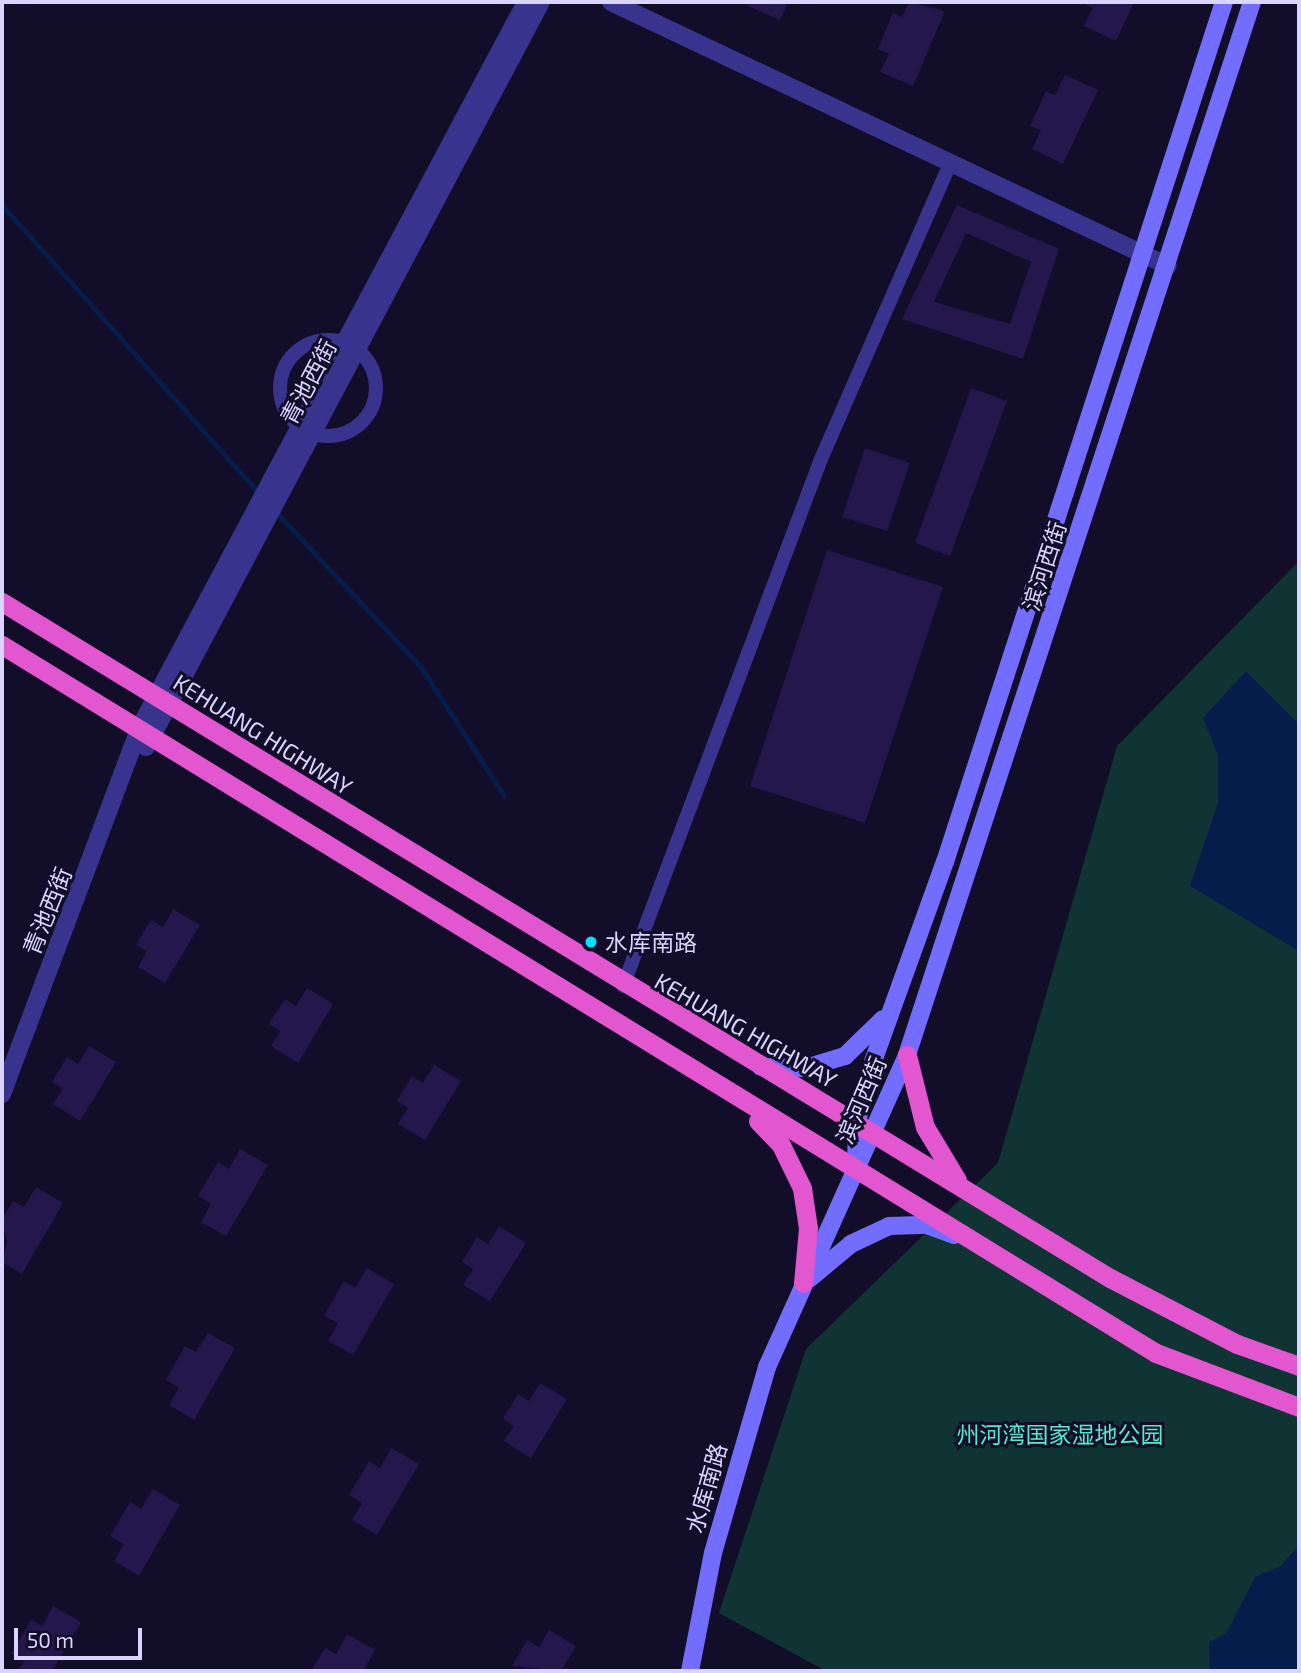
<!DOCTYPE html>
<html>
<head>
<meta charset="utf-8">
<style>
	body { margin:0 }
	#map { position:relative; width:1301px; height:1673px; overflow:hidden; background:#120d29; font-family:"Exo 2","Noto Sans SC",sans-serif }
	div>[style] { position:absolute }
	.green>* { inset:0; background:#0f3433 }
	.water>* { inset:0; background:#051d4a }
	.stream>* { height:5px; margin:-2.5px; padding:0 2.5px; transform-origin:2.5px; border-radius:2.5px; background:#051d4a }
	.building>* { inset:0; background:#23174c }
	.minor>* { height:14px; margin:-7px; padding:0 7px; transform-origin:7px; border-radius:7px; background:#38338d }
	.minor>.ring { margin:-7px; padding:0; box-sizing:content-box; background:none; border:14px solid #38338d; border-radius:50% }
	.tertiary>* { height:18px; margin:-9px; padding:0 9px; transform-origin:9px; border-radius:9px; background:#38338d }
	.secondary>* { height:18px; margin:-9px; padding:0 9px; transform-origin:9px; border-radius:9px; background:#726cff }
	.trunk>* { height:19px; margin:-9.5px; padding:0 9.5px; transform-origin:9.5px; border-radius:9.5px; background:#e256d0 }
	.dots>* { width:19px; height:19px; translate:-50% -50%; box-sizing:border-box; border:4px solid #120d29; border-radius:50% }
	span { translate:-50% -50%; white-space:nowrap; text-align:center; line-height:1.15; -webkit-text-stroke:6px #120d29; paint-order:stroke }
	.street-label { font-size:23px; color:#dad5ff }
	.poi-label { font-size:23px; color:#dad5ff }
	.left { translate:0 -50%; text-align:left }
	.park-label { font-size:23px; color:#54ecc8 }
	.frame { position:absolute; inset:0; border:4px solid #dad5ff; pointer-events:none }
	.scale { position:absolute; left:14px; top:1628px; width:128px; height:32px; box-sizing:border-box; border:4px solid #dad5ff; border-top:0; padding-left:9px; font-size:21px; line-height:24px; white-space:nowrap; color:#dad5ff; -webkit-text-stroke:5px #120d29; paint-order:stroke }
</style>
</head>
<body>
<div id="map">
	<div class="green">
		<i style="clip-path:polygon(1299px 561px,1299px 1671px,826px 1671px,719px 1613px,806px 1349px,998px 1163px,1117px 746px)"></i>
	</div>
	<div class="water">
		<i style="clip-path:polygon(1246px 671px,1299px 724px,1299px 951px,1190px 886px,1218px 803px,1218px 755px,1203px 718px)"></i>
		<i style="clip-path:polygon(1299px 1545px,1298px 1671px,1210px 1671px,1209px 1642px,1226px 1634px,1255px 1577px,1281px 1566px)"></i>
	</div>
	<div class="stream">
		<i style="left:2px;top:205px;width:390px;rotate:48.3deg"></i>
		<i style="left:275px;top:511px;width:214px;rotate:46.9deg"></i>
		<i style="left:421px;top:667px;width:153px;rotate:57.2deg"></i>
	</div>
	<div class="building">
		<i style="clip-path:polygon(750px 2px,788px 2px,780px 20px,748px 6px)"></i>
		<i style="clip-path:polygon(909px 2px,945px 11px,913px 86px,880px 72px,889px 54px,878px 49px,893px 13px,902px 17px)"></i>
		<i style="clip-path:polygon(1081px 2px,1134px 2px,1116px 41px,1084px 26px,1093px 8px)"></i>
		<i style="clip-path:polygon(1065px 75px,1098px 90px,1063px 164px,1032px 149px,1041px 130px,1030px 126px,1046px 91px,1055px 95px)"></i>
		<i style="clip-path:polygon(evenodd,957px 205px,1059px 249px,1023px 359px,902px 319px,957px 205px,966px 233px,1031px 262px,1010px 324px,934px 302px,966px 233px)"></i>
		<i style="clip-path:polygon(971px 388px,1007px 401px,950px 556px,915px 543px)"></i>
		<i style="clip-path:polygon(865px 448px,910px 463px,887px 531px,842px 517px)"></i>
		<i style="clip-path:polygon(827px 550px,943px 587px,865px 823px,750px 786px)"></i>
		<i style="clip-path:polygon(173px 909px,200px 925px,165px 983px,138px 967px,147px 951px,136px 945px,151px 920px,163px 927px)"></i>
		<i style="clip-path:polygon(307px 988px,333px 1004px,298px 1063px,271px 1046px,280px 1031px,269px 1024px,285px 999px,296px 1006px)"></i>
		<i style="clip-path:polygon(89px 1046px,116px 1062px,80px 1121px,53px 1104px,63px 1089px,52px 1082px,67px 1057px,78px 1064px)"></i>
		<i style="clip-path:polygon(434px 1065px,461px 1081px,425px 1140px,398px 1124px,408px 1108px,397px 1101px,412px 1076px,423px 1083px)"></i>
		<i style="clip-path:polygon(240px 1149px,268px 1165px,226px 1236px,201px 1222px,211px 1204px,198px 1196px,218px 1162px,229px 1169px)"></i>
		<i style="clip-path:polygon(36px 1187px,63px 1203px,22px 1274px,2px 1262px,7px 1242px,2px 1220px,13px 1201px,24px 1207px)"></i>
		<i style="clip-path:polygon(499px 1226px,526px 1243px,490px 1301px,463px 1285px,473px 1269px,462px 1262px,477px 1237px,488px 1244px)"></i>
		<i style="clip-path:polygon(367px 1268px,394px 1284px,353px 1355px,328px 1341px,338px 1323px,324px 1316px,344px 1281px,355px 1288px)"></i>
		<i style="clip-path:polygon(208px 1333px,235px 1348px,194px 1420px,169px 1405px,179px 1388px,166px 1380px,185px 1346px,196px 1352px)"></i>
		<i style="clip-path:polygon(540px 1383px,567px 1399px,531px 1458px,504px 1441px,514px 1426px,503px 1419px,518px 1394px,529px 1401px)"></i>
		<i style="clip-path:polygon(391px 1448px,419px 1464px,377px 1535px,352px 1520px,362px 1503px,349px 1495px,369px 1461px,380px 1468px)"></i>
		<i style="clip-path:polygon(153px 1489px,180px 1505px,139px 1576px,114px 1561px,124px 1544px,110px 1536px,130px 1502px,141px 1509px)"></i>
		<i style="clip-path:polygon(53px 1606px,81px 1622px,52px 1671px,18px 1671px,24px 1661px,11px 1654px,31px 1620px,42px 1626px)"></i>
		<i style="clip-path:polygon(549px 1630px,576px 1646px,561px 1671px,512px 1666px,527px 1640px,539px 1647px)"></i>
		<i style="clip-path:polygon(347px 1634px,375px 1650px,363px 1671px,311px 1671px,325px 1648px,336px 1654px)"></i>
	</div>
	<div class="minor">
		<i class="ring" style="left:280px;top:340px;width:82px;height:82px"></i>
		<i style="left:623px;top:986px;width:563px;rotate:-69.41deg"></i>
		<i style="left:821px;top:459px;width:324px;rotate:-66.4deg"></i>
	</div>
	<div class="tertiary">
		<i style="left:611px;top:2px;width:616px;rotate:25.36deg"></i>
		<i style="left:146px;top:747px;width:843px;rotate:-62.07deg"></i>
		<i style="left:2px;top:1094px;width:390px;rotate:-69.4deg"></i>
		<i style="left:139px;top:729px;width:824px;rotate:-61.97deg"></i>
	</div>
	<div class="secondary">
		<i style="left:761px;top:1067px;width:44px;rotate:1.3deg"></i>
		<i style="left:805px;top:1068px;width:42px;rotate:-16.7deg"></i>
		<i style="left:845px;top:1056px;width:53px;rotate:-44.2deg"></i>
		<i style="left:856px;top:1167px;width:45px;rotate:-88.7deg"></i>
		<i style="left:857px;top:1122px;width:57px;rotate:-75.7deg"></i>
		<i style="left:871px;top:1067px;width:218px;rotate:-70.2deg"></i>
		<i style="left:945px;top:862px;width:904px;rotate:-72.03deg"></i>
		<i style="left:809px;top:1279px;width:55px;rotate:-39.8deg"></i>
		<i style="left:851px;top:1244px;width:42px;rotate:-25.3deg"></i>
		<i style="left:889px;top:1226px;width:38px;rotate:-2deg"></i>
		<i style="left:927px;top:1225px;width:29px;rotate:20deg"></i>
		<i style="left:690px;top:1671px;width:120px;rotate:-79deg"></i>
		<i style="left:713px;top:1553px;width:194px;rotate:-73.8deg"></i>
		<i style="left:767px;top:1367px;width:342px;rotate:-65.8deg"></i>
		<i style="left:907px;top:1055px;width:1108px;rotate:-71.86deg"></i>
	</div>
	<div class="trunk">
		<i style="left:2px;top:602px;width:1298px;rotate:31.39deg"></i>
		<i style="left:1110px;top:1278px;width:143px;rotate:27.5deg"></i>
		<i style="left:1237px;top:1344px;width:66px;rotate:19.5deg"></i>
		<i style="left:2px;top:645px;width:1354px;rotate:31.53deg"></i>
		<i style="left:1156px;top:1353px;width:153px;rotate:20.7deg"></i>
		<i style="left:907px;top:1055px;width:74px;rotate:76deg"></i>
		<i style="left:925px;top:1127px;width:62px;rotate:58.9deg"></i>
		<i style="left:758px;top:1121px;width:33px;rotate:46deg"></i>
		<i style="left:781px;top:1145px;width:48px;rotate:64deg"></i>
		<i style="left:802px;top:1188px;width:40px;rotate:81.5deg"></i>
		<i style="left:808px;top:1228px;width:55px;rotate:95.2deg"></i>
	</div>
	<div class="dots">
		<i style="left:591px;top:942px;background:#01e2ff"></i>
	</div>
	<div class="street-label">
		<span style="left:308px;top:382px;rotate:-62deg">青池西街</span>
		<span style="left:1044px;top:566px;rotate:-72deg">滨河西街</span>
		<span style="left:263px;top:734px;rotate:32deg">KEHUANG HIGHWAY</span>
		<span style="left:47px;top:911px;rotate:-68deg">青池西街</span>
		<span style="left:746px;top:1030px;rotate:30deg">KEHUANG HIGHWAY</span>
		<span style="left:861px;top:1100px;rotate:-67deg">滨河西街</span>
		<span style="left:706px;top:1488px;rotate:-74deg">水库南路</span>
	</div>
	<div class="poi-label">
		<span class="left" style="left:605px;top:942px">水库南路</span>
	</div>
	<div class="park-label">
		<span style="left:1060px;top:1434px">州河湾国家湿地公园</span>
	</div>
	<div class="frame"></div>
	<div class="scale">50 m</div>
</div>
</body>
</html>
